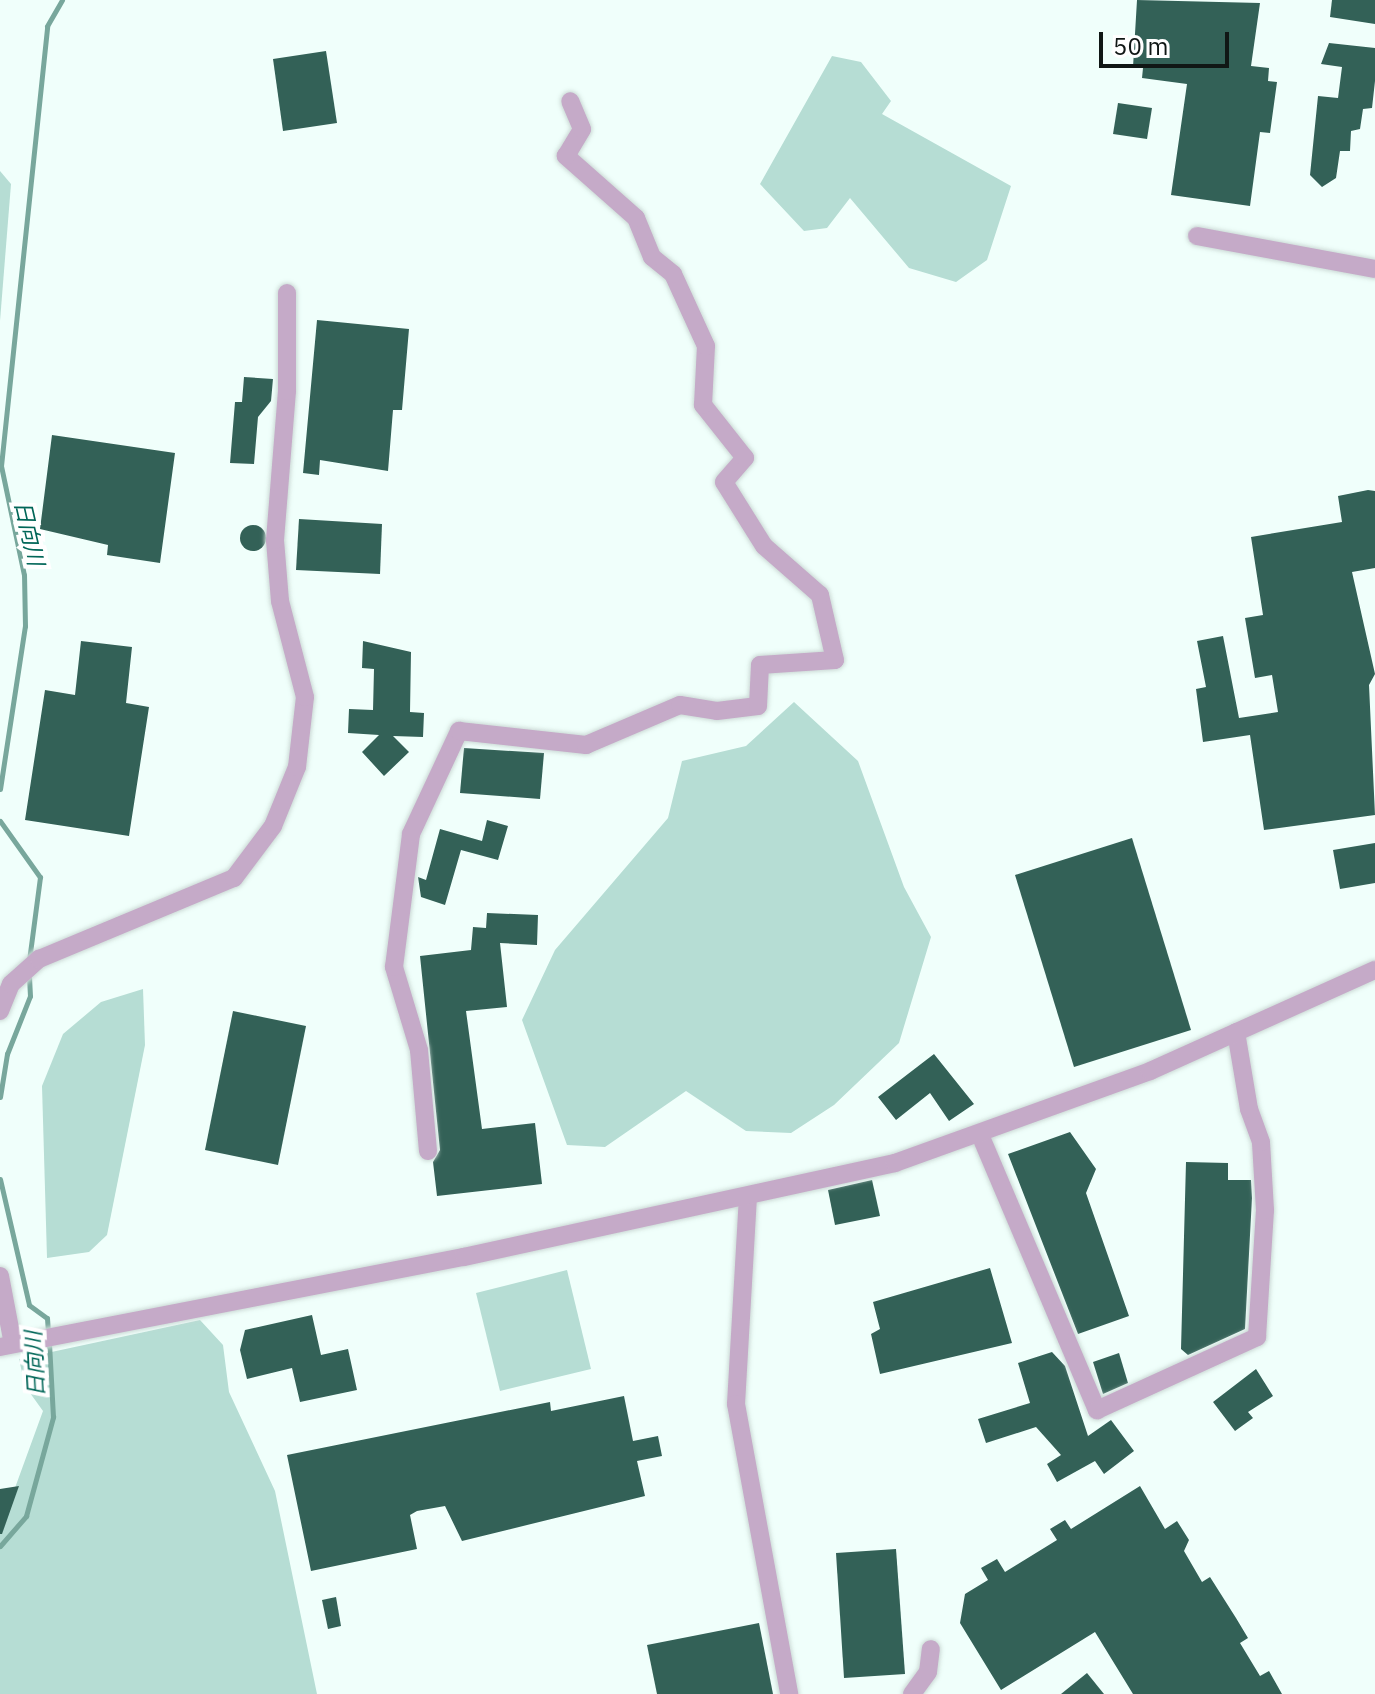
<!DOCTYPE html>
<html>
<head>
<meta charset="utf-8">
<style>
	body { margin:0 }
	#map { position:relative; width:1375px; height:1694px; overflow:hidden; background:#f0fffb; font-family:"IBM Plex Sans","Noto Sans JP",sans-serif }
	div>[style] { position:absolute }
	.green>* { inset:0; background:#b6ddd4 }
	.stream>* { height:5px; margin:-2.5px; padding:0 2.5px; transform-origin:2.5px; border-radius:2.5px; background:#78a79c }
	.building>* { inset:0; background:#336157 }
	.round { border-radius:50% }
	.roads { filter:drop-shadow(0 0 2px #ccdad6) drop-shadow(0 0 2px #ccdad6) }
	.minor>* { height:18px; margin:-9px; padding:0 9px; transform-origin:9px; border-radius:9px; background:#c5aac8 }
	span { translate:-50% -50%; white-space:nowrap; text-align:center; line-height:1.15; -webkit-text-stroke:8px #fff; paint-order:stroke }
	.water-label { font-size:22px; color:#016658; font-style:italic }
	.scale { position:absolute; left:1099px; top:32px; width:130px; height:36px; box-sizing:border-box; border:4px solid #101715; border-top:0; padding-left:10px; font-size:24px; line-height:28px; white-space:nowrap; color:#101715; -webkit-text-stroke:6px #fff; paint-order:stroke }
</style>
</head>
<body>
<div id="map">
	<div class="green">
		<i style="clip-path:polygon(832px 56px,861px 62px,891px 101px,882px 114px,1011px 186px,987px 260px,956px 282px,909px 268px,850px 198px,827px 228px,804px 231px,760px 184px)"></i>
		<i style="clip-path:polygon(0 171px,11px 184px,0 321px)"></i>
		<i style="clip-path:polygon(794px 702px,858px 761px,904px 887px,931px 937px,899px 1043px,834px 1105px,791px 1133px,746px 1131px,686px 1091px,605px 1147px,567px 1145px,522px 1020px,555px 950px,668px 818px,682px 761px,746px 746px)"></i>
		<i style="clip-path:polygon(143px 989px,145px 1045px,107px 1235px,89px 1252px,47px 1258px,42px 1086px,63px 1034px,101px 1002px)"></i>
		<i style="clip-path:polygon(567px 1270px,591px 1369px,500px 1391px,476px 1293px)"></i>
		<i style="clip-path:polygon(200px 1320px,223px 1345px,229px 1392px,275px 1491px,317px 1694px,0 1694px,0 1529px,43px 1411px,25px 1386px,19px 1359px)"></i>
	</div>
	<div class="stream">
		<i style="left:0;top:789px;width:165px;rotate:-81.3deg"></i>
		<i style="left:25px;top:626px;width:51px;rotate:-91.1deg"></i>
		<i style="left:24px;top:575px;width:111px;rotate:-101.9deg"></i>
		<i style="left:1px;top:466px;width:442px;rotate:-84deg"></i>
		<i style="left:47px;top:26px;width:30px;rotate:-60deg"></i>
		<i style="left:0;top:821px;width:69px;rotate:54.5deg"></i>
		<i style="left:40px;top:877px;width:85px;rotate:97.5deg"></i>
		<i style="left:0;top:1097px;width:44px;rotate:-80.8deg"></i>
		<i style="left:7px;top:1054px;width:62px;rotate:-68.4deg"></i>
		<i style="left:30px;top:996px;width:21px;rotate:-93deg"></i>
		<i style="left:0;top:1179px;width:129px;rotate:77deg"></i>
		<i style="left:29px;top:1305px;width:22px;rotate:36deg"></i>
		<i style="left:47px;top:1318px;width:15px;rotate:86deg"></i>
		<i style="left:0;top:1546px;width:40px;rotate:-49deg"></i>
		<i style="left:26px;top:1516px;width:103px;rotate:-74.7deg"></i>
		<i style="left:53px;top:1417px;width:74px;rotate:-93.1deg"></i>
	</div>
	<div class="building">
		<i style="clip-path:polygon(1137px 0,1260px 3px,1251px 66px,1269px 68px,1268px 81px,1277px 82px,1270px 133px,1260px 132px,1250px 206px,1171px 195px,1187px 84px,1142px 78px,1143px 68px,1133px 67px)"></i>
		<i style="clip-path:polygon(1332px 0,1375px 0,1375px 24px,1330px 17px)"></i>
		<i style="clip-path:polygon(1329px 43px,1375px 48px,1375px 81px,1372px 108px,1363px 109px,1360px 129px,1351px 131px,1350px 151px,1340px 151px,1336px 178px,1322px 187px,1310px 175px,1318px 96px,1338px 98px,1342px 67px,1321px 64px)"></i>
		<i style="clip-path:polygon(326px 51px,337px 123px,283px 131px,273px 59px)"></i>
		<i style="clip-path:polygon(1118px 103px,1152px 108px,1147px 139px,1113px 134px)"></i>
		<i style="clip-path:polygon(317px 320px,409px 329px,402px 410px,393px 410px,388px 471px,320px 460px,319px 475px,303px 473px)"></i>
		<i style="clip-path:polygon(244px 377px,273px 379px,271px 401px,258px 417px,254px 464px,230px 463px,235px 402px,242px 402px)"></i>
		<i style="clip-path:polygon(52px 435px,175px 453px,160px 563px,107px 555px,108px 545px,40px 529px)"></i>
		<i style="clip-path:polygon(1368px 490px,1375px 491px,1375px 568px,1352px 572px,1375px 674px,1369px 685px,1375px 815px,1264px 830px,1250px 735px,1203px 742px,1196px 689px,1206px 687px,1197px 641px,1223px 636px,1239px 718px,1278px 712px,1272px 675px,1255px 678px,1245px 618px,1263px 615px,1251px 537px,1342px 522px,1338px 496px)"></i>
		<i style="clip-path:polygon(299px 519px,382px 524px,380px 574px,296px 570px)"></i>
		<i class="round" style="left:240px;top:525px;width:26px;height:26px"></i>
		<i style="clip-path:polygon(81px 641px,132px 647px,126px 703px,149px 707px,129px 836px,25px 820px,45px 690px,75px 695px)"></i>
		<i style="clip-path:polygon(363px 641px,411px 652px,410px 712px,424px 713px,423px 737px,393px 736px,409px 752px,384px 776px,362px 752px,379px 735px,348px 733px,349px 709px,373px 710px,374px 669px,362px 668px)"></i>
		<i style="clip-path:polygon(464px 748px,544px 753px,540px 799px,460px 793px)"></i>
		<i style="clip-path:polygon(487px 820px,508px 826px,498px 860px,461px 850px,445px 905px,421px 897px,418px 877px,426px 880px,440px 829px,482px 841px)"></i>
		<i style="clip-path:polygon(1132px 838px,1191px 1030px,1074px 1067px,1015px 875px)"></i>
		<i style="clip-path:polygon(1375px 843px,1375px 883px,1340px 889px,1333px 850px)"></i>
		<i style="clip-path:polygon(487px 913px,538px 915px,537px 945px,500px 943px,507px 1007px,466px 1011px,482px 1129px,535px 1123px,542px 1184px,437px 1196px,433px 1162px,440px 1150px,420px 956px,471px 950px,473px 927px,486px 928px)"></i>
		<i style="clip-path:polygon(233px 1011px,306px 1026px,278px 1165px,205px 1150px)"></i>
		<i style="clip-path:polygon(934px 1054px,974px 1104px,949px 1121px,930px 1093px,896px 1120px,878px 1097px)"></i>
		<i style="clip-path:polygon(1070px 1132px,1096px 1169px,1086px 1193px,1129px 1316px,1078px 1334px,1008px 1154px)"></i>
		<i style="clip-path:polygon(1186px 1162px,1228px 1163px,1228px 1180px,1251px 1180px,1252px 1198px,1245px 1329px,1188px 1355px,1181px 1349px)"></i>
		<i style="clip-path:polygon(872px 1180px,880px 1216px,835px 1225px,828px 1190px)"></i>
		<i style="clip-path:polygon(990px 1268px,1012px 1343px,880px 1374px,871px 1334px,880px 1329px,873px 1302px)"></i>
		<i style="clip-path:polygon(312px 1315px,321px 1355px,348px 1349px,357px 1390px,300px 1402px,292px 1368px,247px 1379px,240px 1350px,245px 1330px)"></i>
		<i style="clip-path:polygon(1052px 1352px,1065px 1366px,1088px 1436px,1111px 1420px,1134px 1451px,1104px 1474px,1095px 1461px,1057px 1482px,1047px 1464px,1061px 1455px,1036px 1427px,986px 1443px,978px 1419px,1030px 1403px,1018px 1363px)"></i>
		<i style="clip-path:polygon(1119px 1353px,1128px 1383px,1103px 1394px,1093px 1362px)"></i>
		<i style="clip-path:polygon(1256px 1369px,1273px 1396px,1248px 1412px,1253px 1418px,1235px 1431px,1213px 1402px)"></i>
		<i style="clip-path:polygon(624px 1396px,633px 1441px,658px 1436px,662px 1456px,637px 1461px,645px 1496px,462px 1541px,445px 1506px,417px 1511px,410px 1515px,417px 1549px,311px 1571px,287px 1455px,550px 1402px,551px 1411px)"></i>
		<i style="clip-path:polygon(19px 1486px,2px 1534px,0 1534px,0 1489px)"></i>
		<i style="clip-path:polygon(1140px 1486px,1165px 1529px,1177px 1521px,1189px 1540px,1184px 1551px,1202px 1582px,1210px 1577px,1236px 1618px,1248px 1638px,1240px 1643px,1260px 1676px,1269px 1671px,1282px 1694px,1133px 1694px,1095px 1632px,1001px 1690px,960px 1623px,965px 1594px,988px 1580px,981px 1568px,997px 1559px,1005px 1572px,1057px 1540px,1050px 1529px,1065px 1520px,1071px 1529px)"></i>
		<i style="clip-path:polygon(896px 1549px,905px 1674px,844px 1678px,836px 1553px)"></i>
		<i style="clip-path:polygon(336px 1597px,341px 1626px,328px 1629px,322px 1600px)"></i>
		<i style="clip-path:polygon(759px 1623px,773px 1694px,657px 1694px,647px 1645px)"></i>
		<i style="clip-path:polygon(1087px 1673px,1104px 1694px,1061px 1694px)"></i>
	</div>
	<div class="roads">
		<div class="minor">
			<i style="left:1197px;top:236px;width:181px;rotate:10.5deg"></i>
			<i style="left:0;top:1011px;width:29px;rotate:-68deg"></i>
			<i style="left:11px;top:984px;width:38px;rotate:-42deg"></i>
			<i style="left:39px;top:959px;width:211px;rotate:-22.6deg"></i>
			<i style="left:234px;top:878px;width:65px;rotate:-53.1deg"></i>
			<i style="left:273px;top:826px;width:64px;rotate:-67.9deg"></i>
			<i style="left:297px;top:767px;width:70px;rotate:-83.5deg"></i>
			<i style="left:305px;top:697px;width:99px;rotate:-104.6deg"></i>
			<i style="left:280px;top:601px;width:61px;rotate:-94.7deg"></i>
			<i style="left:275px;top:540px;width:149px;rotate:-85.4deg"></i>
			<i style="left:287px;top:391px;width:98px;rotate:-90deg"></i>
			<i style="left:981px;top:1137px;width:297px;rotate:67deg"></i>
			<i style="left:1097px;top:1410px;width:176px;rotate:-24.5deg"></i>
			<i style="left:1257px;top:1337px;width:127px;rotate:-86.4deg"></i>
			<i style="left:1265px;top:1210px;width:68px;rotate:-93.4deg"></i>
			<i style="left:1261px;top:1142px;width:35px;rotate:-110deg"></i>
			<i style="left:1249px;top:1109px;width:78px;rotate:-99.6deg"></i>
			<i style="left:428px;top:1151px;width:101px;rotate:-95.1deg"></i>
			<i style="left:419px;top:1050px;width:87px;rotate:-106.8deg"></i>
			<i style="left:394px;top:967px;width:134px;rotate:-82.7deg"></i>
			<i style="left:411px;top:834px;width:114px;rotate:-65deg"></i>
			<i style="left:459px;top:731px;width:128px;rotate:6.3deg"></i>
			<i style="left:586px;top:745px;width:102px;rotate:-23.1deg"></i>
			<i style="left:680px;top:705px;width:37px;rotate:9deg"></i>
			<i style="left:717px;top:711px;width:41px;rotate:-7deg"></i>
			<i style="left:758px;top:706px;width:41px;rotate:-87.2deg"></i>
			<i style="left:760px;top:665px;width:75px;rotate:-3.8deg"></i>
			<i style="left:835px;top:660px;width:67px;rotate:-103deg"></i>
			<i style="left:820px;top:595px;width:74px;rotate:-138.8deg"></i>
			<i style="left:764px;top:546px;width:75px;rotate:-122deg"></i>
			<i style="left:724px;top:482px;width:32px;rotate:-49deg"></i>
			<i style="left:745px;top:458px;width:68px;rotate:-128.4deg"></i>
			<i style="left:703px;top:405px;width:59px;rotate:-87.1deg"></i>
			<i style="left:706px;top:346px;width:79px;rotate:-114.6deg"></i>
			<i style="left:673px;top:274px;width:27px;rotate:-141deg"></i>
			<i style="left:652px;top:257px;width:42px;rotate:-112.3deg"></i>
			<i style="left:636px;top:218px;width:94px;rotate:-138.5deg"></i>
			<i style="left:566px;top:156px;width:31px;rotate:-59deg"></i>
			<i style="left:582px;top:129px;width:30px;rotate:-113deg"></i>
			<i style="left:748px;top:1196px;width:208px;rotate:93.3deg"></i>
			<i style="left:736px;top:1404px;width:295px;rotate:79.6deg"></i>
			<i style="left:0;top:1276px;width:69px;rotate:79.2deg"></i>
			<i style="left:0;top:1347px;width:473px;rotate:-11deg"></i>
			<i style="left:464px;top:1257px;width:441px;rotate:-12.3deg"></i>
			<i style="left:895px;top:1163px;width:271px;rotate:-19.8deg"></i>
			<i style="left:1150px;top:1071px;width:247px;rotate:-24.2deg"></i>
			<i style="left:912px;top:1694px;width:27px;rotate:-54deg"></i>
			<i style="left:928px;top:1672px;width:23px;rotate:-83deg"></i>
		</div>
	</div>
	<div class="water-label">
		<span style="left:30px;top:533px;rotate:77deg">日向川</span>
		<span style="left:34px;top:1364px;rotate:-93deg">日向川</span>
	</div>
	<div class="scale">50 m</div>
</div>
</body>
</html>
